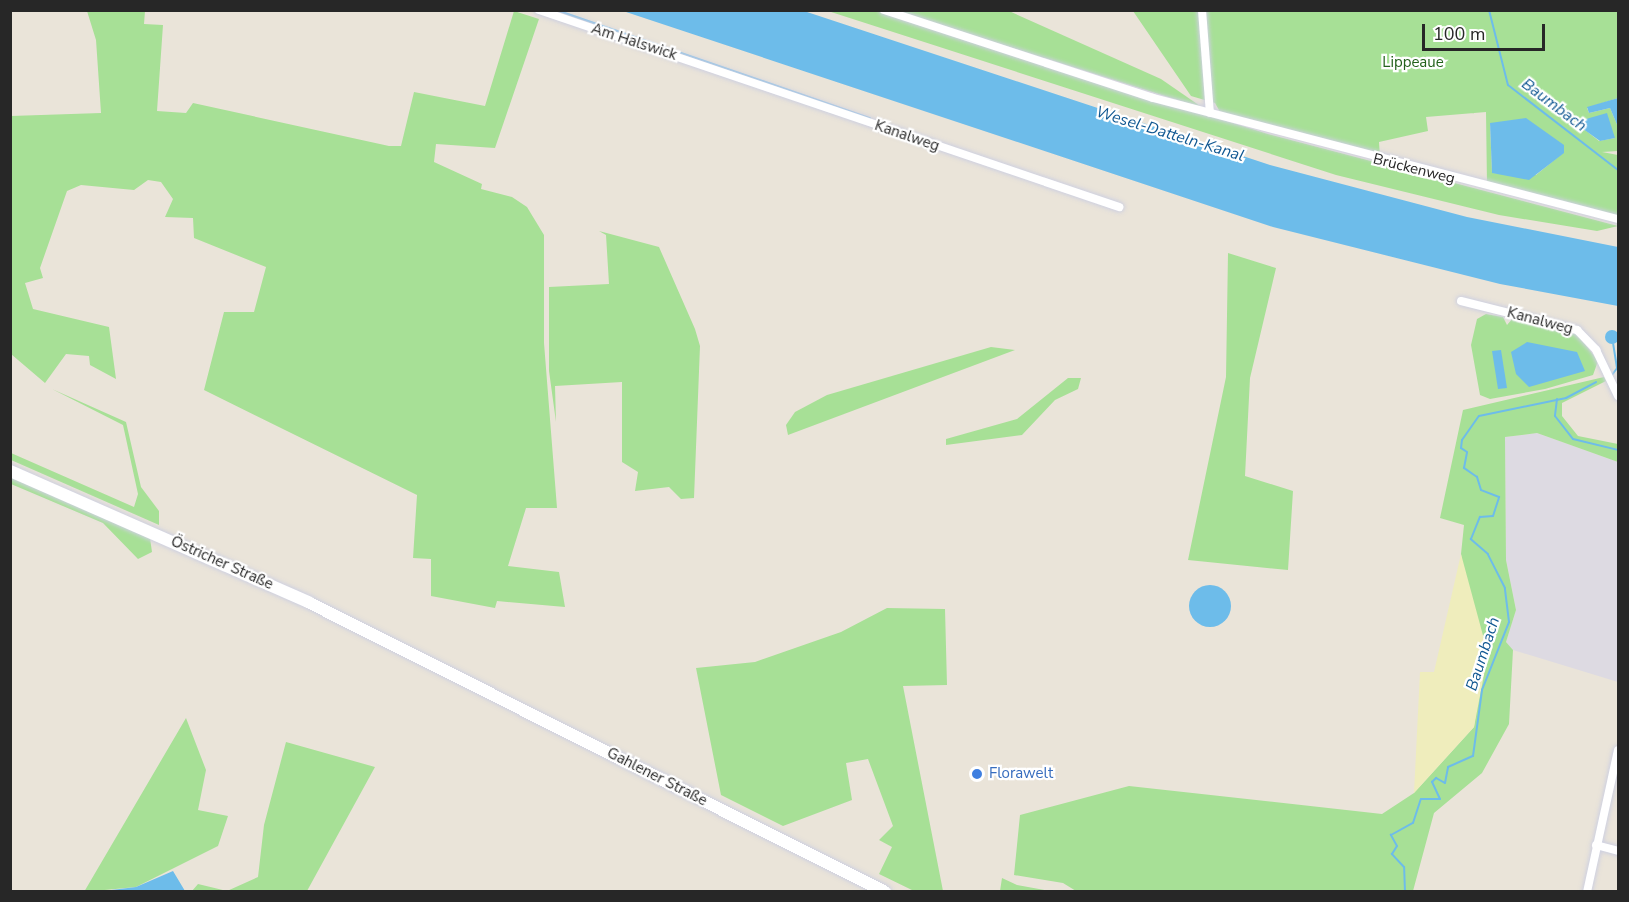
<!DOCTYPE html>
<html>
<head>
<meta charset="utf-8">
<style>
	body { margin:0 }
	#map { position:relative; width:1629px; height:902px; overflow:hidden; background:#eae4d9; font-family:"Nunito Sans",sans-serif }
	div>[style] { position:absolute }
	.industrial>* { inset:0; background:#dddae2 }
	.green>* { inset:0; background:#a7e096 }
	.sand>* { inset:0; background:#efedbc }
	.water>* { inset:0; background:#6dbcea }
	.round { border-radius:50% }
	.stream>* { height:2px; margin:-1px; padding:0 1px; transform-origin:1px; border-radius:1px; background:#6dbcea }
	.roads { filter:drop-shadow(0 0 2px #ced0e0) drop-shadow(0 0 2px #ced0e0) }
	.minor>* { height:8px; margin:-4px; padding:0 4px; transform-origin:4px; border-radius:4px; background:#fff }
	.secondary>* { height:12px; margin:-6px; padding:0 6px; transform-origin:6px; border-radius:6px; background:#fff }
	.dots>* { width:16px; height:16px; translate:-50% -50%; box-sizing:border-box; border:3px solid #fff; border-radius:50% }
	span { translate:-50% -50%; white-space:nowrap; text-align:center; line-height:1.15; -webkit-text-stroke:4.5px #fff; paint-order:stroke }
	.street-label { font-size:15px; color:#272727 }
	.park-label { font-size:15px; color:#22611b }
	.shop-label { font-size:15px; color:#366cbe }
	.left { translate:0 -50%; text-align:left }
	.water-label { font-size:16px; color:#115892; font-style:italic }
	.frame { position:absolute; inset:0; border:12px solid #272727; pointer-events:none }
	.scale { position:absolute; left:1422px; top:24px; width:123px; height:27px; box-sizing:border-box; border:3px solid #272727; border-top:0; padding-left:8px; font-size:18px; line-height:21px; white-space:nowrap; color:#272727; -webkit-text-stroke:4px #fff; paint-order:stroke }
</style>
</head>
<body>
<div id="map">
	<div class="industrial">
		<i style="clip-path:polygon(1537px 433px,1618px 462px,1618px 682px,1513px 650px,1506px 642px,1516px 610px,1506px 560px,1505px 437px)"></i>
	</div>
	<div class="green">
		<i style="clip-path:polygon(evenodd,1298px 10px,1618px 11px,1618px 98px,1587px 108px,1589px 113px,1610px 108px,1618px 127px,1618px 151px,1602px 152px,1618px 155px,1618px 216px,1487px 185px,1486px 112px,1426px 117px,1428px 131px,1379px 142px,1380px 158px,1220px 112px,1215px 103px,1191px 96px,1133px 11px,1298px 10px,1490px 123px,1563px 153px,1536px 175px,1492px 173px,1490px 123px,1298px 10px,1580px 126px,1615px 138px,1599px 141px,1580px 126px)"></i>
		<i style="clip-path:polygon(87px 11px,145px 11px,144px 24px,163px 25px,157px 111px,186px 113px,193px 103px,389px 146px,401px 146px,414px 92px,485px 106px,514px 11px,539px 19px,495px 148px,436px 144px,434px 162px,482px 184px,481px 189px,512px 197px,527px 207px,544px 235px,544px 343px,557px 508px,526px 508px,508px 566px,559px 572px,565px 607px,497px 601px,495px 608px,431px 596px,431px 559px,413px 558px,417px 495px,204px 390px,224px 312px,254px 312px,266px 267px,194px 238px,193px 218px,165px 217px,173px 199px,161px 182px,148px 180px,134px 190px,81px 185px,67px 191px,40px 268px,43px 278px,25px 283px,33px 309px,109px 327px,116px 379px,90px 365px,89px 356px,66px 354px,45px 383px,11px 354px,11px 116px,101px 113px,96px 40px)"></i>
		<i style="clip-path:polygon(828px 11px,876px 11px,1268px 134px,1618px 226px,1597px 231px,1499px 215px,1336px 175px)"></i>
		<i style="clip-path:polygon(895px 11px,1009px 11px,1161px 79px,1203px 108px)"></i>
		<i style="clip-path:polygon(599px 231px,659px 247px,695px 329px,700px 346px,694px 498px,681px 499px,669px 487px,635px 491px,638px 472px,622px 462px,622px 382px,555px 386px,556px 422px,549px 371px,549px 287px,609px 284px,606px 235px)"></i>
		<i style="clip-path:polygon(1228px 253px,1276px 268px,1250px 378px,1245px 476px,1293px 491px,1288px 570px,1188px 560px,1226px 377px)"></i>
		<i style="clip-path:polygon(1486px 314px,1503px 317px,1507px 325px,1513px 318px,1578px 335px,1598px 361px,1593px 375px,1545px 389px,1490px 399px,1480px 395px,1471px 345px,1477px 319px)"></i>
		<i style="clip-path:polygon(991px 347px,1015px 350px,788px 435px,786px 425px,795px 412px,827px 395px)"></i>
		<i style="clip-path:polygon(1604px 377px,1606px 381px,1562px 403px,1562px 416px,1578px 436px,1618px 444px,1618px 462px,1537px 433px,1505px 437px,1506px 560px,1516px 610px,1506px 642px,1513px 650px,1509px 724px,1482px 773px,1434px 813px,1413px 891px,1076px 891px,1063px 883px,1014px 875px,1020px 815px,1129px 786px,1382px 814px,1414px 793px,1474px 727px,1479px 690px,1461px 554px,1464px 525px,1440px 518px,1463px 410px)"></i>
		<i style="clip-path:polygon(1068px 378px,1081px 378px,1078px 389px,1055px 400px,1022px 435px,946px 445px,946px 439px,1017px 419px)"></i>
		<i style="clip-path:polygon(52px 389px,126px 422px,141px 487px,159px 511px,159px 525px,11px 460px,11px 453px,134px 507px,138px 494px,123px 425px)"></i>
		<i style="clip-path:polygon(10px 477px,150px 538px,152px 552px,138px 559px,103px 523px,11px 484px)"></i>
		<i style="clip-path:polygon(887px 608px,945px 609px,947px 685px,903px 686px,943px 891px,914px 891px,879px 874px,892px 847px,879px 840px,893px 826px,868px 759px,846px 763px,852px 800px,783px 826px,721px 795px,696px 668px,755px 662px,841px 632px)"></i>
		<i style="clip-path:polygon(186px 718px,206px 770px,198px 810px,228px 816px,218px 846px,136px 887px,84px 892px)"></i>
		<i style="clip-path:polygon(286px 742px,375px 767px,307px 891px,192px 891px,198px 884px,227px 891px,258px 877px,264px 825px)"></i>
		<i style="clip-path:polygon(1002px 878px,1017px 885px,1050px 891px,1000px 891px)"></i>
	</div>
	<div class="sand">
		<i style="clip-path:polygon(1461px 554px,1488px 654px,1474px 727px,1414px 793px,1420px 672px,1434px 672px)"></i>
	</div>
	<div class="water">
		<i style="clip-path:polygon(623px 11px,804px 11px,1270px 165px,1467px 217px,1618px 247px,1618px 306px,1500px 284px,1273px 227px)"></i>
		<i style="clip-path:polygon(1618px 98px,1618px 127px,1610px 108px,1589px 113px,1587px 107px)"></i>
		<i style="clip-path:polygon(1607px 113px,1615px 138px,1600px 141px,1579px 126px,1579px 121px)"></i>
		<i style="clip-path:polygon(1526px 118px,1564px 145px,1564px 153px,1529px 180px,1492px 173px,1490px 123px)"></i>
		<i class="round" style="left:1605px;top:330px;width:14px;height:14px"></i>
		<i style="clip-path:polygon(1527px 342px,1577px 352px,1585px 371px,1529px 387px,1516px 374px,1511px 352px)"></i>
		<i style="clip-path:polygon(1501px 350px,1507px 388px,1498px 389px,1492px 351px)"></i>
		<i class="round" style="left:1189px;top:585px;width:42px;height:42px"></i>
		<i style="clip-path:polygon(173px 871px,185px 891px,103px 891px,136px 887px)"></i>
	</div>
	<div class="stream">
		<i style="left:556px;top:10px;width:332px;rotate:19deg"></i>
		<i style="left:1489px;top:10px;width:77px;rotate:75.8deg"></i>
		<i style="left:1508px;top:85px;width:139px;rotate:37.7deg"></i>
		<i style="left:1612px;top:375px;width:9px;rotate:-54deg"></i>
		<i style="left:1617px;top:368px;width:24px;rotate:-99deg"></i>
		<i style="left:1557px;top:399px;width:17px;rotate:97deg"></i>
		<i style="left:1555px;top:416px;width:29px;rotate:52deg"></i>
		<i style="left:1573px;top:439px;width:46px;rotate:13.7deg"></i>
		<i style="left:1405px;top:892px;width:25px;rotate:-92deg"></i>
		<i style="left:1404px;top:867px;width:18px;rotate:-133deg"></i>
		<i style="left:1392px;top:854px;width:9px;rotate:-58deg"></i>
		<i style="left:1397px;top:846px;width:13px;rotate:-119deg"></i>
		<i style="left:1391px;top:835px;width:25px;rotate:-29deg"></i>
		<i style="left:1413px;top:823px;width:25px;rotate:-72deg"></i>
		<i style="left:1421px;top:799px;width:19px"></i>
		<i style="left:1440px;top:799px;width:19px;rotate:-115deg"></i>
		<i style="left:1432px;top:782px;width:6px;rotate:-45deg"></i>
		<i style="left:1436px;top:778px;width:10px;rotate:29deg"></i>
		<i style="left:1445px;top:783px;width:16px;rotate:-79deg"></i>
		<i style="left:1448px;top:767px;width:27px;rotate:-24deg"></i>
		<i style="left:1473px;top:756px;width:67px;rotate:-82.2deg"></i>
		<i style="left:1482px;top:690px;width:73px;rotate:-68.3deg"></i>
		<i style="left:1509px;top:622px;width:34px;rotate:-97deg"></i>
		<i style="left:1505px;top:588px;width:38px;rotate:-117deg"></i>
		<i style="left:1488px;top:554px;width:23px;rotate:-139deg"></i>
		<i style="left:1471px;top:539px;width:24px;rotate:-68deg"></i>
		<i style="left:1480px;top:517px;width:13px;rotate:-4deg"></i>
		<i style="left:1493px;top:516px;width:20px;rotate:-72deg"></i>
		<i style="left:1499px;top:497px;width:19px;rotate:-159deg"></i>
		<i style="left:1481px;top:490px;width:14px;rotate:-107deg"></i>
		<i style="left:1477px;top:477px;width:16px;rotate:-145deg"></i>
		<i style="left:1464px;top:468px;width:16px;rotate:-79deg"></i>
		<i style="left:1467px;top:452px;width:7px;rotate:-146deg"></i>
		<i style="left:1461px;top:448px;width:8px;rotate:-83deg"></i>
		<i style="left:1462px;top:440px;width:29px;rotate:-55deg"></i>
		<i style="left:1479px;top:416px;width:89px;rotate:-11.7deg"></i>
		<i style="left:1566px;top:398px;width:34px;rotate:-28deg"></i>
	</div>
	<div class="roads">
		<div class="minor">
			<i style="left:539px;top:10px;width:613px;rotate:18.76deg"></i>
			<i style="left:884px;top:10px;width:283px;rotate:18.1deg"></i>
			<i style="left:1153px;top:98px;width:480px;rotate:14.6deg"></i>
			<i style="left:1202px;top:10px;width:103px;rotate:85.6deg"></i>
			<i style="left:1461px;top:301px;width:120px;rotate:14deg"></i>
			<i style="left:1577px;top:330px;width:28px;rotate:46deg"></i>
			<i style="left:1596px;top:350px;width:51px;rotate:64.4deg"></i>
			<i style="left:1596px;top:845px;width:23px;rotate:15deg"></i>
			<i style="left:1587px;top:892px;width:145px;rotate:-77.7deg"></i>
		</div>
		<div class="secondary">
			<i style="left:10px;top:471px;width:326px;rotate:23.7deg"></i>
			<i style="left:308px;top:602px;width:646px;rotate:26.68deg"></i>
		</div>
	</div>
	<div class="dots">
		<i style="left:977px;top:774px;background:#3f7fe0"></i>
	</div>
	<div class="street-label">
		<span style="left:634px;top:42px;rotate:18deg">Am Halswick</span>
		<span style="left:907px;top:136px;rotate:19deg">Kanalweg</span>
		<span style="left:1414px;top:169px;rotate:14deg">Brückenweg</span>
		<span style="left:1540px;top:321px;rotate:15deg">Kanalweg</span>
		<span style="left:222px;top:563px;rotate:24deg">Östricher Straße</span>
		<span style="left:657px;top:777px;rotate:27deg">Gahlener Straße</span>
	</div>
	<div class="park-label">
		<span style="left:1413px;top:63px">Lippeaue</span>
	</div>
	<div class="shop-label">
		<span class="left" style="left:989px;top:774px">Florawelt</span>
	</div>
	<div class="water-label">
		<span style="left:1554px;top:105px;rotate:37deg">Baumbach</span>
		<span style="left:1170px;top:134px;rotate:17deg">Wesel-Datteln-Kanal</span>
		<span style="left:1483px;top:654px;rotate:-72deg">Baumbach</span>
	</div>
	<div class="frame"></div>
	<div class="scale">100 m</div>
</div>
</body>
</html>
